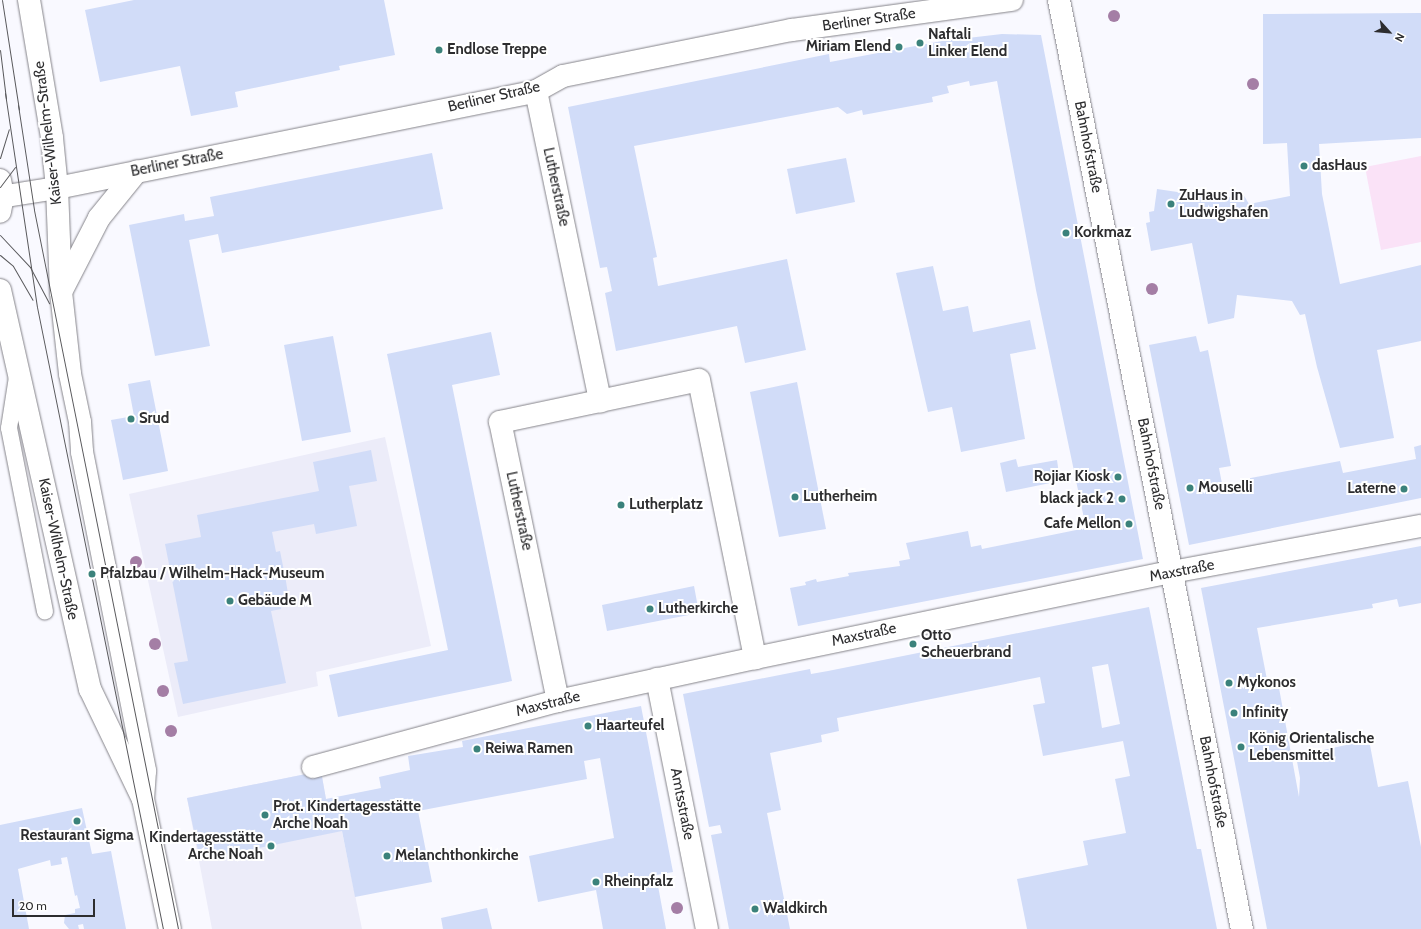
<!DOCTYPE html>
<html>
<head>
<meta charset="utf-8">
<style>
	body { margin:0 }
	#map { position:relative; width:1421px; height:929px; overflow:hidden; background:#f9f9ff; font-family:Cabin,sans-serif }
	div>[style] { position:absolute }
	.built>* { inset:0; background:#ececf9 }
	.green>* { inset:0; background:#fae2f7 }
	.building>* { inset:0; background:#d1dcf8 }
	.roads { filter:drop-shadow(0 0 1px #85848a) drop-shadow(0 0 1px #85848a) }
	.lane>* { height:16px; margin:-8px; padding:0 8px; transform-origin:8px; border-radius:8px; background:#fff }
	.street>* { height:22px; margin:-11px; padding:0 11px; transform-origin:11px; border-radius:11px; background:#fff }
	.secondary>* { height:22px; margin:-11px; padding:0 11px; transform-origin:11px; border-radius:11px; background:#fff }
	.tram>* { height:1px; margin:-0.5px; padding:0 0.5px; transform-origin:0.5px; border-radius:0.5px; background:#59595c }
	.trees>* { width:12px; height:12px; margin:-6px; border-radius:50%; background:#a47ea5 }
	.dots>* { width:11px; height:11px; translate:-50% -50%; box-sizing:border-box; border:2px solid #fff; border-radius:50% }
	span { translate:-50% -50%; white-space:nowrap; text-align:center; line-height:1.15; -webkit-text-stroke:4px #fff; paint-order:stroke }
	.street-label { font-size:15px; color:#2d2d2f }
	.poi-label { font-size:15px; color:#2d2d2f; font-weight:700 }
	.left { translate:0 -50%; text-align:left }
	.right { translate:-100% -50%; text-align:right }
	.north { position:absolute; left:1369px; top:12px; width:40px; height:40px; -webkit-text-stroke:3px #fff; paint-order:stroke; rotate:117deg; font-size:11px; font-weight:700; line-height:16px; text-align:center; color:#2d2d2f }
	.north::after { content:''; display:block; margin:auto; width:14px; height:18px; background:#2d2d2f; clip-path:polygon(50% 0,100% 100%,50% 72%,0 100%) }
	.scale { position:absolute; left:12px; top:899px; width:83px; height:18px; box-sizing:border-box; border:2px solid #2d2d2f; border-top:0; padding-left:5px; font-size:12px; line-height:14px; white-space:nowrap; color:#2d2d2f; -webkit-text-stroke:3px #fff; paint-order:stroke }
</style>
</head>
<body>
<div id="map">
	<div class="built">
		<i style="clip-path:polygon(385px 437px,431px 646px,316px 672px,318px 686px,178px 717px,129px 494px)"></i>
		<i style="clip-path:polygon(321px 771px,326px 799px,335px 798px,362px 929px,212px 929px,187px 798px)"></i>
	</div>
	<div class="green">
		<i style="clip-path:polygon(1421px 156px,1421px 242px,1381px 250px,1365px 167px)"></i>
	</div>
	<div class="building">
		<i style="clip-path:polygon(134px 0,384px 0,395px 55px,339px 66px,340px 70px,235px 92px,238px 107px,191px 116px,180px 66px,100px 82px,85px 10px)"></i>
		<i style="clip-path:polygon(1421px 13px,1421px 138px,1319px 144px,1322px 194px,1340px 284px,1421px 265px,1421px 341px,1377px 350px,1394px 438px,1340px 448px,1317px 367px,1305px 314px,1300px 315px,1292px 301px,1237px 295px,1234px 318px,1208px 324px,1192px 243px,1151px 251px,1146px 223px,1150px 222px,1149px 212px,1154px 211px,1157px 189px,1205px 196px,1207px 202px,1243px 194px,1249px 204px,1290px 196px,1287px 143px,1263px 144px,1263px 14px)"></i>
		<i style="clip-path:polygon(1002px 34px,1041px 35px,1143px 559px,798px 626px,790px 588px,806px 585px,805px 582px,816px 579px,817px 582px,849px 576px,848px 573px,900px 566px,899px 561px,910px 559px,906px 543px,968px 531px,971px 547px,981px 545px,982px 549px,1086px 528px,1036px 290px,997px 81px,970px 86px,969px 81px,947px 86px,949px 93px,932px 97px,933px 102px,863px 115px,862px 110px,847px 114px,838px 107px,634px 146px,657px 257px,653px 258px,658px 286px,787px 259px,806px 350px,745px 363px,737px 326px,616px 351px,605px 293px,612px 291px,607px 267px,600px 268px,568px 107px,829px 54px,830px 62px,942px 41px)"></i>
		<i style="clip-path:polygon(432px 153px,443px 209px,222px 253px,218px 234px,189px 240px,210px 346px,155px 356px,129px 225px,184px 214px,185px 221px,214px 216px,210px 197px)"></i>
		<i style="clip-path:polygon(846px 158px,855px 202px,796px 214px,787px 169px)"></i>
		<i style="clip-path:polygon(933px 266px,943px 311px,968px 306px,973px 332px,1030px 320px,1036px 349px,1010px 354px,1025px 439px,961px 452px,952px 407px,928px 412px,896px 273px)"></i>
		<i style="clip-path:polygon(491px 332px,500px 375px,452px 385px,512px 681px,338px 717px,329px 675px,448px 650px,387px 354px)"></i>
		<i style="clip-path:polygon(333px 336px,351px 432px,302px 441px,284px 345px)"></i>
		<i style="clip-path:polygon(1196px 336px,1200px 352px,1208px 350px,1231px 466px,1219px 468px,1224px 494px,1242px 490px,1240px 480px,1340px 461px,1343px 473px,1416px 459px,1414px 447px,1421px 445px,1421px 498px,1189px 545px,1149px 345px)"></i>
		<i style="clip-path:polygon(150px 380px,168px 471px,123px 480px,111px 420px,134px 416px,128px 384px)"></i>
		<i style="clip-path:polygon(797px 382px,826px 529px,779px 537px,750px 392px)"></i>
		<i style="clip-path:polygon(371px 450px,377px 481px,349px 486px,357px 526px,316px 534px,314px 524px,272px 532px,276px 552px,280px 551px,284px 571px,280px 571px,281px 576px,285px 575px,288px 594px,281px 595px,285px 599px,280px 604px,281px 609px,271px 611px,286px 683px,183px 704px,174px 663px,188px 661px,165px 544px,201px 537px,197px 515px,319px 491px,313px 462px)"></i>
		<i style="clip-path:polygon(1016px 459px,1018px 467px,1057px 460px,1060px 481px,1006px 492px,1000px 463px)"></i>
		<i style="clip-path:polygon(1421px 546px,1421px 603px,1399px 607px,1397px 599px,1372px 604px,1373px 608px,1257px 628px,1269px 690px,1279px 688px,1299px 797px,1300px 778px,1296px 756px,1369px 740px,1378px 787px,1408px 781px,1421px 847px,1421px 929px,1267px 929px,1201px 588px)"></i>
		<i style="clip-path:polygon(694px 586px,699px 613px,607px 631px,602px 605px)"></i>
		<i style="clip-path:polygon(evenodd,1149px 607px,1197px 849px,1201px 849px,1217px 929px,1027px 929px,1017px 879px,1088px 865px,1083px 841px,1126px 833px,1115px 779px,1130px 776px,1123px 741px,1043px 756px,1033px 705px,1045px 703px,1040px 677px,837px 718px,839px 731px,821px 735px,822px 742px,770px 753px,781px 810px,767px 813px,790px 929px,729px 929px,711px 835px,722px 833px,720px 825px,709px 827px,683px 694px,810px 669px,811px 674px,828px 671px,1149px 607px,1108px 664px,1120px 724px,1102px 728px,1092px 667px,1108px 664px)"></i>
		<i style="clip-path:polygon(641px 706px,673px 872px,656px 875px,666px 929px,603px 929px,596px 890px,538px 902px,529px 856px,614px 838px,600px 758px,584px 761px,587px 779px,418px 811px,432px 882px,355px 897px,342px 831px,200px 860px,187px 798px,321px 771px,326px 799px,381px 788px,379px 777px,410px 770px,408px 756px,463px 747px,462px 741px)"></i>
		<i style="clip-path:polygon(82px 808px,92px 854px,111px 851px,126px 929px,84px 929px,83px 924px,78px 925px,79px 929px,69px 929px,64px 923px,65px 915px,75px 913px,75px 909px,80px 908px,77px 895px,75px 896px,67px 857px,61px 858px,62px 864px,51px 866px,50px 860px,18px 869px,29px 929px,0 929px,0 825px)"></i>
		<i style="clip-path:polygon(487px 908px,492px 929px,443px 929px,441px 918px)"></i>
	</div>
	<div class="roads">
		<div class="lane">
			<i style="left:17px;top:377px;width:52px;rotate:98.9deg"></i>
			<i style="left:9px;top:428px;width:187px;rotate:78.9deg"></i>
		</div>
		<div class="street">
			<i style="left:1059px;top:0;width:947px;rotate:78.86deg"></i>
			<i style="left:536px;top:91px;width:317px;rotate:78.3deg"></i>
			<i style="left:0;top:197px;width:58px;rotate:-9deg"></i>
			<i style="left:57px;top:188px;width:489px;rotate:-11.4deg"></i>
			<i style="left:536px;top:91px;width:31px;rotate:-29deg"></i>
			<i style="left:563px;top:76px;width:234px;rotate:-11.4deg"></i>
			<i style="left:792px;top:30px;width:222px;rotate:-7.8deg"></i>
			<i style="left:61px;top:292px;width:83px;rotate:-62.8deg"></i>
			<i style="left:99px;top:218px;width:60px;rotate:-51deg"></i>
			<i style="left:657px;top:679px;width:255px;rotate:78.7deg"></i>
			<i style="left:558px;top:701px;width:285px;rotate:-101.7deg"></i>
			<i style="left:500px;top:422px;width:203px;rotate:-11.9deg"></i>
			<i style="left:699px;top:380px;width:284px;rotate:78.6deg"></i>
			<i style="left:313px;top:767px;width:254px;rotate:-15.1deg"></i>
			<i style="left:558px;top:701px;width:202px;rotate:-12.3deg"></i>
			<i style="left:755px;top:658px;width:426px;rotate:-11.7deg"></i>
			<i style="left:1172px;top:572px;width:253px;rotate:-10.5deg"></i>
		</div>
		<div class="secondary">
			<i style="left:29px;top:0;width:140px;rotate:80.5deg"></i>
			<i style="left:52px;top:138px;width:50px;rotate:84.3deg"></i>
			<i style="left:57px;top:188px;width:104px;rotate:87.8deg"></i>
			<i style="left:61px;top:292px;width:82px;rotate:83.7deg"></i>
			<i style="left:70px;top:374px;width:49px;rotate:78.2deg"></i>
			<i style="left:80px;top:422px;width:30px;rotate:86deg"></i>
			<i style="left:82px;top:452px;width:325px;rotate:78.8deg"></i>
			<i style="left:145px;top:771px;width:28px;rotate:94deg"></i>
			<i style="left:143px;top:799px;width:133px;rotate:78.3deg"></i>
			<i style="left:0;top:180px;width:16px;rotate:79deg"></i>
			<i style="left:3px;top:196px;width:16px;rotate:101deg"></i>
			<i style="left:0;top:290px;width:409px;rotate:77.3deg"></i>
			<i style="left:90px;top:689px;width:122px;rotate:64.3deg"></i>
		</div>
	</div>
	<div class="tram">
		<i style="left:2px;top:0;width:111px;rotate:81.2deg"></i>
		<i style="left:0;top:50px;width:49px;rotate:83deg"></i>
		<i style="left:5px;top:93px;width:216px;rotate:81.5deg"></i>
		<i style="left:37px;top:307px;width:635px;rotate:78.55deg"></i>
		<i style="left:18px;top:105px;width:106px;rotate:81.3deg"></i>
		<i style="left:34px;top:210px;width:733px;rotate:78.67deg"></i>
		<i style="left:0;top:158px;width:30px;rotate:-73deg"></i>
		<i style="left:0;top:187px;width:25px;rotate:-53deg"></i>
		<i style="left:0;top:235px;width:44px;rotate:46.8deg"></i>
		<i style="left:30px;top:267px;width:41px;rotate:62.2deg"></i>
		<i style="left:0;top:255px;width:17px;rotate:40deg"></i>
		<i style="left:13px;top:266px;width:39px;rotate:60deg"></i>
	</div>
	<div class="trees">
		<i style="left:1114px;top:16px"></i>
		<i style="left:1253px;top:84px"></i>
		<i style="left:1152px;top:289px"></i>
		<i style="left:136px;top:562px"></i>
		<i style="left:155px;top:644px"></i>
		<i style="left:163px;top:691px"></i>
		<i style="left:171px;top:731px"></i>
		<i style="left:677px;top:908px"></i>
	</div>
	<div class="dots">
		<i style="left:920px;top:43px;background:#3b827b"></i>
		<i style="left:899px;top:47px;background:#3b827b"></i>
		<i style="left:439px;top:50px;background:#3b827b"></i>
		<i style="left:1304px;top:166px;background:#3b827b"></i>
		<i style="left:1171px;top:204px;background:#3b827b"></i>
		<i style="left:1066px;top:233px;background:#3b827b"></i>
		<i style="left:131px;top:419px;background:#3b827b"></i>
		<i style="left:1118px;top:477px;background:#3b827b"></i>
		<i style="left:1190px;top:488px;background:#3b827b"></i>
		<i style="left:1404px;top:489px;background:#3b827b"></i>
		<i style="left:795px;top:497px;background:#3b827b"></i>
		<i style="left:1122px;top:499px;background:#3b827b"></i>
		<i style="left:621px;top:505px;background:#3b827b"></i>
		<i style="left:1129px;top:524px;background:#3b827b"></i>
		<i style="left:92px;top:574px;background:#3b827b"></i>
		<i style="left:230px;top:601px;background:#3b827b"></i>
		<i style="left:650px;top:609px;background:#3b827b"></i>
		<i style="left:913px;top:644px;background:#3b827b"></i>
		<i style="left:1229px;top:683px;background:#3b827b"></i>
		<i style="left:1234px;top:713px;background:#3b827b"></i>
		<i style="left:588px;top:726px;background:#3b827b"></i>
		<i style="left:1241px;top:747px;background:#3b827b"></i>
		<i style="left:477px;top:749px;background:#3b827b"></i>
		<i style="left:265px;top:815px;background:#3b827b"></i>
		<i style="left:77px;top:821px;background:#3b827b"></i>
		<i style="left:271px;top:846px;background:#3b827b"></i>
		<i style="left:387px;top:856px;background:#3b827b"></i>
		<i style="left:596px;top:882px;background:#3b827b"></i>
		<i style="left:755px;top:909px;background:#3b827b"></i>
	</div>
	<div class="street-label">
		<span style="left:869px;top:20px;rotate:-8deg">Berliner Straße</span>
		<span style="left:494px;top:97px;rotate:-13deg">Berliner Straße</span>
		<span style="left:48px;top:133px;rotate:-97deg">Kaiser-Wilhelm-Straße</span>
		<span style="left:1088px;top:147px;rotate:79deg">Bahnhofstraße</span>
		<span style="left:177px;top:163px;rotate:-11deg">Berliner Straße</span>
		<span style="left:556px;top:187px;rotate:78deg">Lutherstraße</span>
		<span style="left:1151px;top:464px;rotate:79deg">Bahnhofstraße</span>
		<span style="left:519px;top:511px;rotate:78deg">Lutherstraße</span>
		<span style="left:58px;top:549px;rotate:78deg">Kaiser-Wilhelm-Straße</span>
		<span style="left:1182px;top:571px;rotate:-11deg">Maxstraße</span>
		<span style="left:864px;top:635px;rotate:-12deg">Maxstraße</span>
		<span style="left:548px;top:704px;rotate:-14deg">Maxstraße</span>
		<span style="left:1213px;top:782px;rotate:79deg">Bahnhofstraße</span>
		<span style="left:682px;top:804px;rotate:79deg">Amtsstraße</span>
	</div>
	<div class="poi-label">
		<span class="left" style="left:928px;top:43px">Naftali<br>Linker Elend</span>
		<span class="right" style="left:891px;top:47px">Miriam Elend</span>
		<span class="left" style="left:447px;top:50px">Endlose Treppe</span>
		<span class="left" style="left:1312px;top:166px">dasHaus</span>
		<span class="left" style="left:1179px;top:204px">ZuHaus in<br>Ludwigshafen</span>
		<span class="left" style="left:1074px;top:233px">Korkmaz</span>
		<span class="left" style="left:139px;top:419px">Srud</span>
		<span class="right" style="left:1110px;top:477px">Rojiar Kiosk</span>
		<span class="left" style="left:1198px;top:488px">Mouselli</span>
		<span class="right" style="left:1396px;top:489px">Laterne</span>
		<span class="left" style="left:803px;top:497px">Lutherheim</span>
		<span class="right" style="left:1114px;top:499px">black jack 2</span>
		<span class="left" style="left:629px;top:505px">Lutherplatz</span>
		<span class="right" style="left:1121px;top:524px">Cafe Mellon</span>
		<span class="left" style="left:100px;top:574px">Pfalzbau / Wilhelm-Hack-Museum</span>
		<span class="left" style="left:238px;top:601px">Gebäude M</span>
		<span class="left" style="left:658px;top:609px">Lutherkirche</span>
		<span class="left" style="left:921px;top:644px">Otto<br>Scheuerbrand</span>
		<span class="left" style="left:1237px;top:683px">Mykonos</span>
		<span class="left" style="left:1242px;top:713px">Infinity</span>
		<span class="left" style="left:596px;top:726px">Haarteufel</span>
		<span class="left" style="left:1249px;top:747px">König Orientalische<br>Lebensmittel</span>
		<span class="left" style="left:485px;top:749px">Reiwa Ramen</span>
		<span class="left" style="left:273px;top:815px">Prot. Kindertagesstätte<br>Arche Noah</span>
		<span style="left:77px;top:836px">Restaurant Sigma</span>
		<span class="right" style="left:263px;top:846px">Kindertagesstätte<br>Arche Noah</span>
		<span class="left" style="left:395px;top:856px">Melanchthonkirche</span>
		<span class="left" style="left:604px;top:882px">Rheinpfalz</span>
		<span class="left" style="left:763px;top:909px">Waldkirch</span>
	</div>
	<div class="north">N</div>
	<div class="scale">20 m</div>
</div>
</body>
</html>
